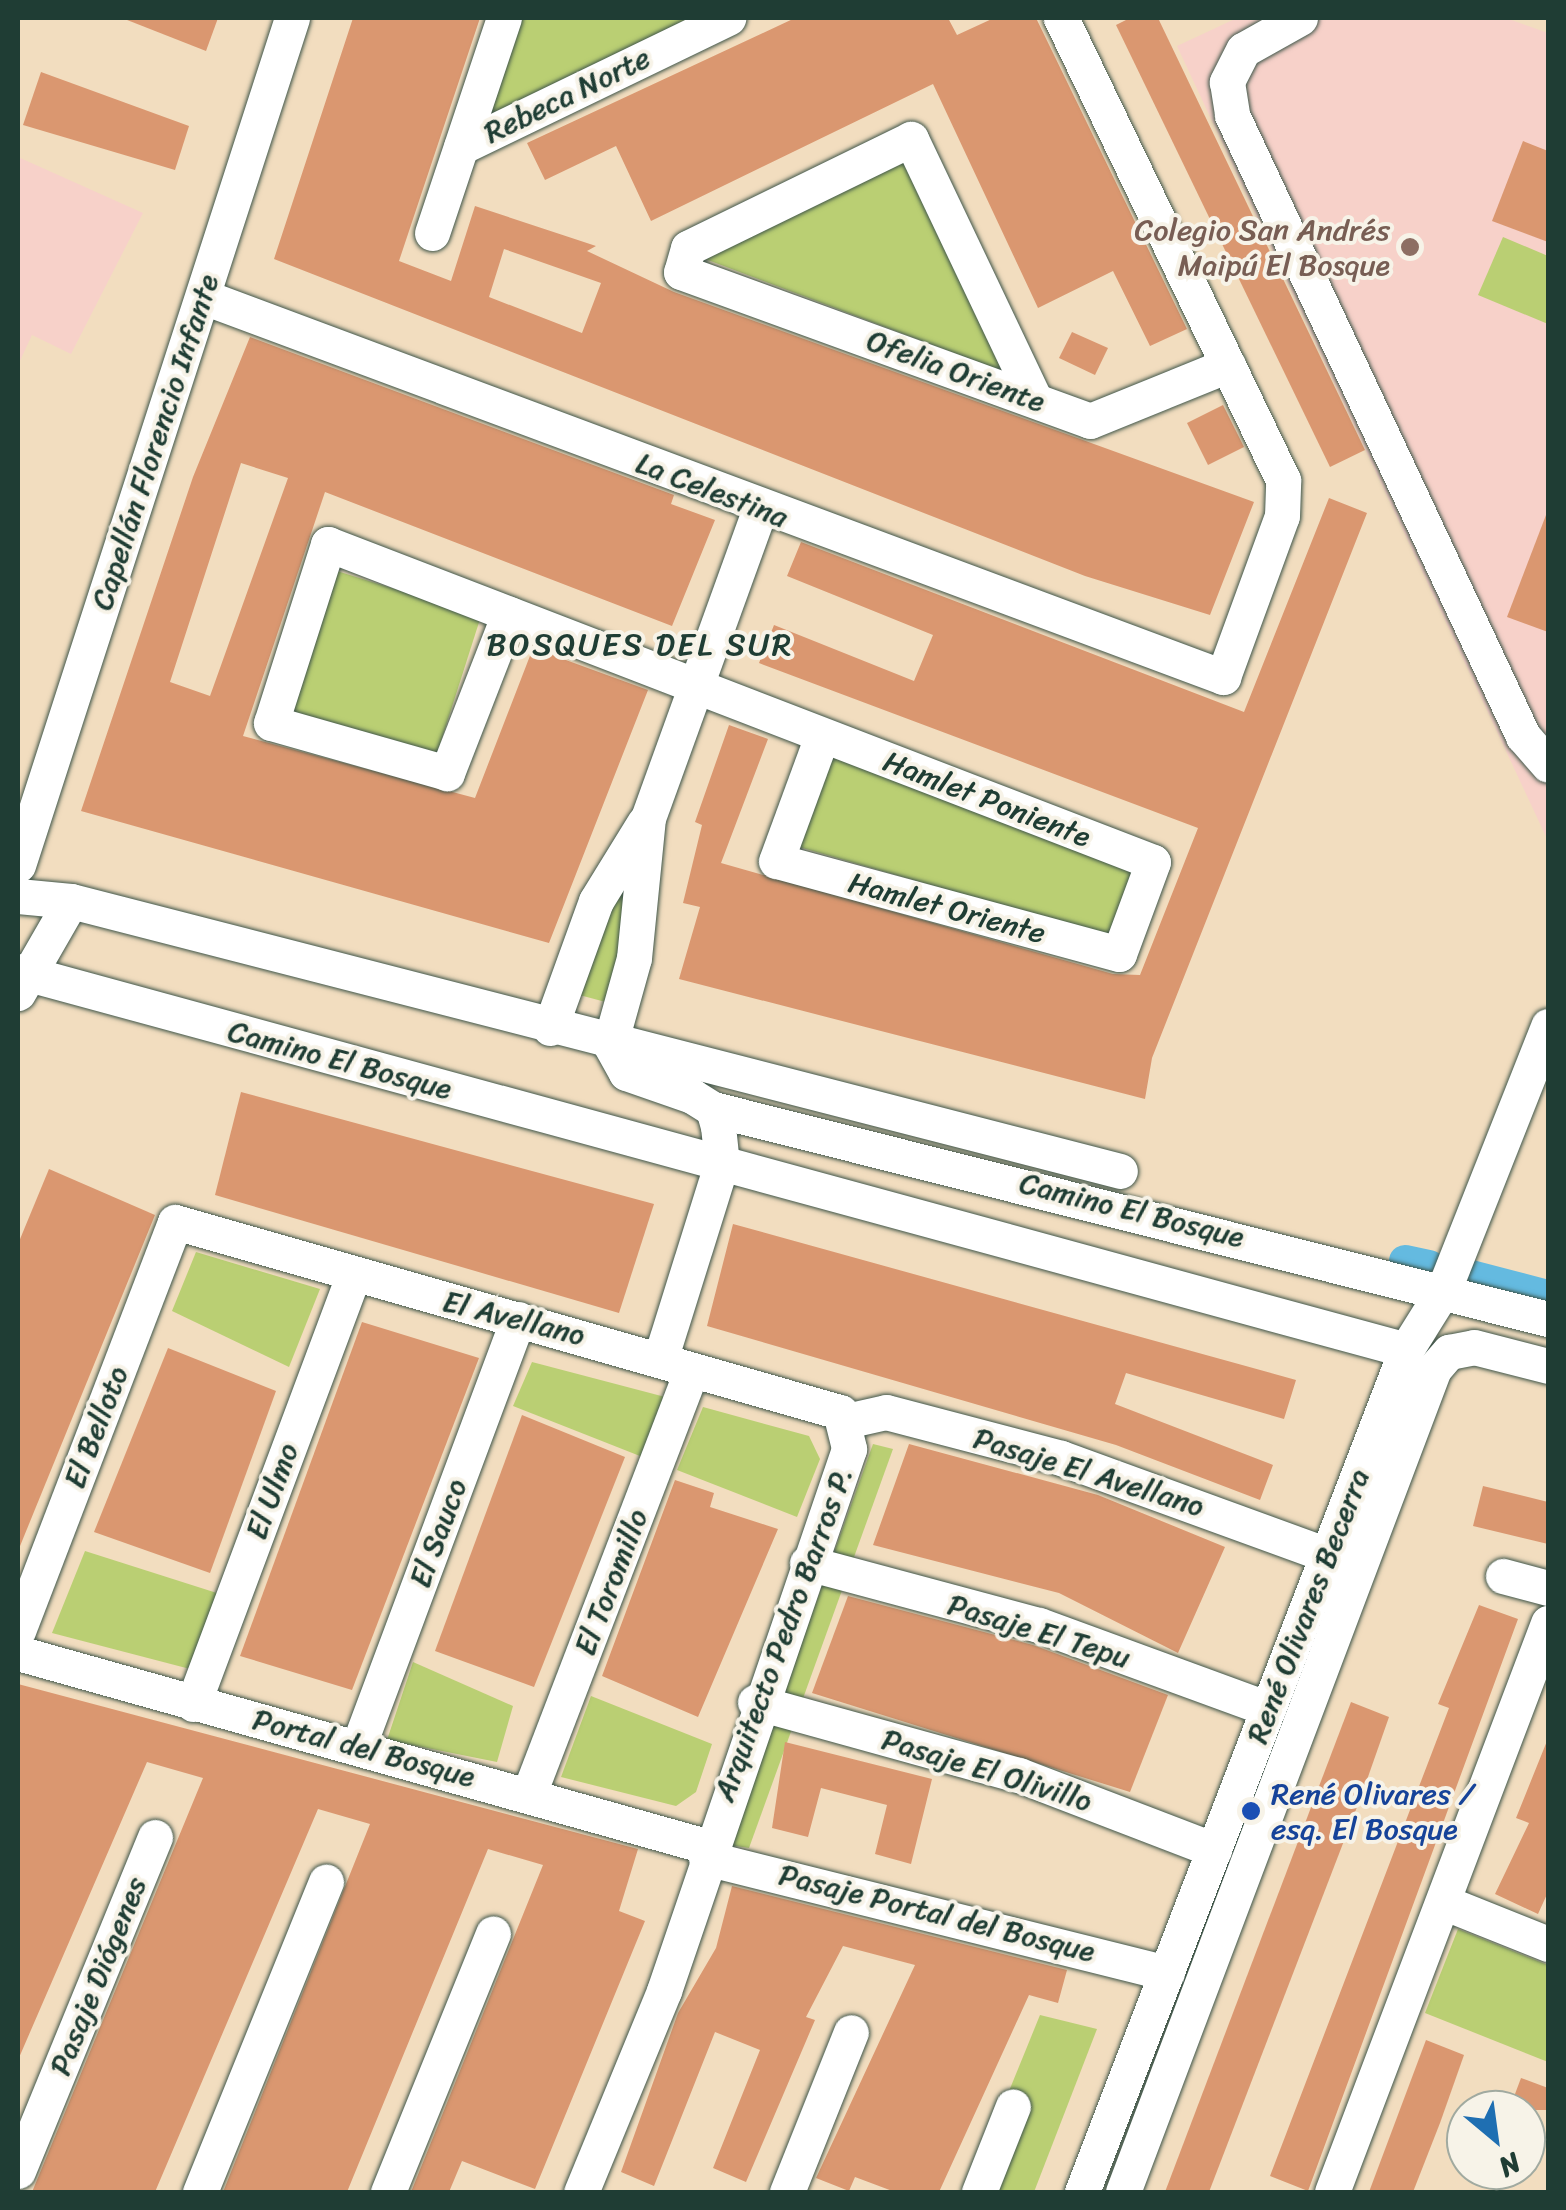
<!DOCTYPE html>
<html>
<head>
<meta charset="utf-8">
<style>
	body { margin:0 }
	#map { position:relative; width:1566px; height:2210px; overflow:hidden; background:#f2ddbf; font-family:Sriracha,sans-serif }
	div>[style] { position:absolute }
	.built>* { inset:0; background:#f7d1c9 }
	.green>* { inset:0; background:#bacf73 }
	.canal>* { height:32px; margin:-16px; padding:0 16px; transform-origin:16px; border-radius:16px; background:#64bae0 }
	.building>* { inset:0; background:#da9770 }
	.roads { filter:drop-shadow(0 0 2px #3f5549) drop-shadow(0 0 2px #3f5549) }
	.minor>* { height:35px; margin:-17.5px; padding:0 17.5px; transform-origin:17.5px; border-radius:17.5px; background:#fff }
	.dots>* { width:28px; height:28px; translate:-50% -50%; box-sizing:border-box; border:5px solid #f7f3e8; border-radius:50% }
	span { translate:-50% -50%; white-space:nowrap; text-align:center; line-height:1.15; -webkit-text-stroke:8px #f7f3e8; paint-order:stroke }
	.street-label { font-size:30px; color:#1f3d34 }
	.education-label { font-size:30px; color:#785e54 }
	.right { translate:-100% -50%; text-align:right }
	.transit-label { font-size:30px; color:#164399 }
	.left { translate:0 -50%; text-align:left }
	.neighbourhood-label { font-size:32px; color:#1f3d34; letter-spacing:2.5px }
	.frame { position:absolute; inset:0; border:20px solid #1f3d34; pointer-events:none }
	.north { position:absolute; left:1446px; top:2090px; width:100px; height:100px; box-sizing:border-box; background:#f7f3e8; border:2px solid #a1aaa0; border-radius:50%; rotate:151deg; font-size:28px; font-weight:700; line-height:40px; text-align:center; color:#1f3d34 }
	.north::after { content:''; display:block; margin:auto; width:35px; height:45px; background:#1f6fb2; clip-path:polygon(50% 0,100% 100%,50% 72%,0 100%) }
</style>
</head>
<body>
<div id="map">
	<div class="built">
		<i style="clip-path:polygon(1237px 18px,1506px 18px,1548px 33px,1548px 841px,1177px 46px)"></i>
		<i style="clip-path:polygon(18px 157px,143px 213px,71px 354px,32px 335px,18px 365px)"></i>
	</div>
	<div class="green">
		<i style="clip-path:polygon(519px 18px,704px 18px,483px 123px)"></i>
		<i style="clip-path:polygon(901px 154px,1002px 371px,692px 254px)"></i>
		<i style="clip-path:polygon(1503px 237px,1548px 256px,1548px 324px,1478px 295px)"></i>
		<i style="clip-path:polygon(337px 571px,481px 616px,435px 760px,291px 714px)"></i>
		<i style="clip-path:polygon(827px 754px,1133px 871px,1108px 936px,792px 845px)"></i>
		<i style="clip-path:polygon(630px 858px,613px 1004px,572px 993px)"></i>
		<i style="clip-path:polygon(196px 1252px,320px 1289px,289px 1367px,172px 1311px)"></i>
		<i style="clip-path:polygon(532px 1362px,669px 1398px,645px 1458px,513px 1406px)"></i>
		<i style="clip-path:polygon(703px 1407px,809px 1436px,820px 1459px,797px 1517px,677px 1470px)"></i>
		<i style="clip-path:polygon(873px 1444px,893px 1449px,749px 1848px,729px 1845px)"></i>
		<i style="clip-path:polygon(85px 1551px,220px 1594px,190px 1669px,52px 1633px)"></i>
		<i style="clip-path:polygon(413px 1662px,513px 1706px,497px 1762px,387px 1740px)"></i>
		<i style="clip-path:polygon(591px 1696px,712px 1744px,696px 1792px,676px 1806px,561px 1777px)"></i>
		<i style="clip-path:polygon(1458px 1929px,1548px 1965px,1548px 2062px,1425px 2013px)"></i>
		<i style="clip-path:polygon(1040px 2015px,1097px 2029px,1034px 2192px,968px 2192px)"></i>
	</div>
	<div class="canal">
		<i style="left:1405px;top:1261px;width:25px;rotate:12deg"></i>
		<i style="left:1471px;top:1276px;width:80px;rotate:14.6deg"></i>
	</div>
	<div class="building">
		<i style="clip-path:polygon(122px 18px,218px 18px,206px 51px)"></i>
		<i style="clip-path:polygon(evenodd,353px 18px,480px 18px,399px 261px,451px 281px,475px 206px,596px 246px,587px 251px,674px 292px,1254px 502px,1210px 615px,1085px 576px,274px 259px,353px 18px,504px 249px,601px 283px,582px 333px,489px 297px,504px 249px)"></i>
		<i style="clip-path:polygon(795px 18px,948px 18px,957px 35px,994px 18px,1036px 18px,1187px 329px,1150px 346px,1113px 271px,1038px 308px,933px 84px,651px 221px,616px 146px,545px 180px,527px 143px)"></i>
		<i style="clip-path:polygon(1130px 18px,1158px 18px,1365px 450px,1330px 467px,1116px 25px)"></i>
		<i style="clip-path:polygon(41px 72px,189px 126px,175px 170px,23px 125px)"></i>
		<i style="clip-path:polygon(1523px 141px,1548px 151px,1548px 242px,1492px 221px)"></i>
		<i style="clip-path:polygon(1072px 332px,1108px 348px,1095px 375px,1059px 358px)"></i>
		<i style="clip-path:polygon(evenodd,250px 337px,674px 495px,671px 504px,715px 520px,672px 626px,325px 492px,243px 736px,475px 798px,533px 648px,648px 690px,549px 943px,81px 811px,193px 477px,250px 337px,241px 463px,288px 478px,210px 696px,170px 682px,241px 463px)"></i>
		<i style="clip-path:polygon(1223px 405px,1244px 447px,1208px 465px,1187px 423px)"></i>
		<i style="clip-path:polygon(1329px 498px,1367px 513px,1152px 1058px,1145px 1099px,679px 979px,700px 907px,683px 903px,702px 825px,695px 822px,729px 725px,768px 739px,721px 863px,1113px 974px,1140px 975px,1198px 828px,759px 663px,774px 625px,914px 681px,933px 635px,787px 576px,801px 542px,1244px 712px)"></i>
		<i style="clip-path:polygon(1546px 515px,1548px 515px,1548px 632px,1507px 617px)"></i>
		<i style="clip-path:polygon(241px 1092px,654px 1204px,619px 1313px,215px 1195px)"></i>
		<i style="clip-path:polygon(49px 1169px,155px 1215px,18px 1551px,18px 1244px)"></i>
		<i style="clip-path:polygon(733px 1224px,1296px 1380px,1284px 1419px,1126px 1373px,1115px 1404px,1273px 1465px,1260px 1500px,1116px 1445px,707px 1326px)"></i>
		<i style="clip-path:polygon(362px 1322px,479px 1358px,352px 1690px,240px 1656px)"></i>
		<i style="clip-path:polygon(168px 1348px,276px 1391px,210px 1573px,94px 1532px)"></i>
		<i style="clip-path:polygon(522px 1415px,625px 1457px,534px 1687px,435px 1651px)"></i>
		<i style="clip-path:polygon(909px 1444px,1098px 1495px,1225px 1547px,1178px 1653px,1059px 1593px,873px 1545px)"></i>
		<i style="clip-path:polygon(675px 1480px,714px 1493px,710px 1507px,778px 1529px,698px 1717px,602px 1676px)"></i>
		<i style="clip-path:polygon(1483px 1486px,1548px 1502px,1548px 1544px,1473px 1526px)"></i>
		<i style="clip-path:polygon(848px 1596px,1033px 1645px,1168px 1695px,1130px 1792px,812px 1693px)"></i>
		<i style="clip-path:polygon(1479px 1605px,1518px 1619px,1308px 2191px,1270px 2176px,1449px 1708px,1438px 1704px)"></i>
		<i style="clip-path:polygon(18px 1684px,638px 1849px,619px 1911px,645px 1921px,535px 2189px,462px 2161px,449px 2192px,411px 2192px,543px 1865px,488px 1849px,347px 2192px,223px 2192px,370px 1824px,318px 1809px,155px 2192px,32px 2192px,203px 1778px,147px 1762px,18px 2060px)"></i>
		<i style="clip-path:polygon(1351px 1702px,1389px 1717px,1362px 1794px,1209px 2192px,1165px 2192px)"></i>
		<i style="clip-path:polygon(1547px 1741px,1548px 1892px,1538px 1914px,1495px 1894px,1529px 1823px,1516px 1818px)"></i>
		<i style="clip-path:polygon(785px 1742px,932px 1779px,911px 1864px,875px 1854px,887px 1805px,821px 1788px,808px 1837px,772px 1828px)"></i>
		<i style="clip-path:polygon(732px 1886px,1067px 1970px,1058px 2003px,1029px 1995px,939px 2192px,895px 2192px,855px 2177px,849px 2191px,816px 2178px,915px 1965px,843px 1946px,806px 2017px,815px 2020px,746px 2182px,713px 2168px,760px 2050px,715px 2032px,654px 2186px,621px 2172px,678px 2013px,716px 1948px)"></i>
		<i style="clip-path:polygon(1426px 2040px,1464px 2055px,1440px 2123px,1413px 2192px,1369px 2192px)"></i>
		<i style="clip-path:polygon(1521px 2078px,1548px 2088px,1548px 2110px,1509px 2110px)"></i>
	</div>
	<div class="roads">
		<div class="minor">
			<i style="left:1300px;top:18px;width:65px;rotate:150.7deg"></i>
			<i style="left:1243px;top:50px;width:36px;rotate:117deg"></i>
			<i style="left:1227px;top:82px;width:33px;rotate:81deg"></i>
			<i style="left:1232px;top:115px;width:686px;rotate:64.89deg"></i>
			<i style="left:1523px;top:736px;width:38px;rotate:49deg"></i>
			<i style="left:461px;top:147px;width:297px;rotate:-25.8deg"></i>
			<i style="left:432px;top:233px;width:227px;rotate:-71.5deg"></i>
			<i style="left:204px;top:297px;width:1088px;rotate:20.45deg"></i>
			<i style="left:1223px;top:677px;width:171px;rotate:-69.9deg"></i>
			<i style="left:1282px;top:516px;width:36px;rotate:-88deg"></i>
			<i style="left:1283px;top:480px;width:513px;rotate:-115.67deg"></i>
			<i style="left:1034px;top:398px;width:287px;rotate:-115.4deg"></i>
			<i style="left:911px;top:139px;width:248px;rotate:154deg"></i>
			<i style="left:688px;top:248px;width:25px;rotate:106deg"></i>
			<i style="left:681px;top:272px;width:435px;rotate:20deg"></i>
			<i style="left:1090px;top:421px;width:149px;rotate:-22.1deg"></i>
			<i style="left:509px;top:614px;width:171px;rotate:111.3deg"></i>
			<i style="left:447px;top:773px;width:183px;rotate:-164.1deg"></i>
			<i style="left:271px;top:723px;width:188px;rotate:-72.3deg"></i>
			<i style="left:328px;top:544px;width:884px;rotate:21.08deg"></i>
			<i style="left:1153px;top:862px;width:98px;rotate:110.3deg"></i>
			<i style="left:1119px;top:954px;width:355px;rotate:-164.8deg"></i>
			<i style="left:776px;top:861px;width:133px;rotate:-69.8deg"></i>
			<i style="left:18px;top:865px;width:890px;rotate:-72.07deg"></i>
			<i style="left:18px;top:896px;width:53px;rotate:5.4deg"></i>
			<i style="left:71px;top:901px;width:1083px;rotate:14.43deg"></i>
			<i style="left:18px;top:971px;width:1439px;rotate:15.27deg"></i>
			<i style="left:18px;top:993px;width:106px;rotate:-60.1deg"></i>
			<i style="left:550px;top:1028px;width:135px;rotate:-70.1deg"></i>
			<i style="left:596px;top:901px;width:92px;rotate:-58.4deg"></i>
			<i style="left:610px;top:1044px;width:89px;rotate:-74.4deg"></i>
			<i style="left:634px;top:958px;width:141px;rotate:-84.3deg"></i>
			<i style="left:648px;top:818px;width:330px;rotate:-70.1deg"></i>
			<i style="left:610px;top:1044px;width:33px;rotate:61deg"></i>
			<i style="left:626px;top:1073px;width:70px;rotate:19.2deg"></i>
			<i style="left:692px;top:1096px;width:25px;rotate:32deg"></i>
			<i style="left:713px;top:1109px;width:18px;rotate:74deg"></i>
			<i style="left:718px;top:1126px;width:36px;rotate:84deg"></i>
			<i style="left:722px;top:1162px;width:201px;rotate:107.4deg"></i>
			<i style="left:713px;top:1109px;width:861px;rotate:14.12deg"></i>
			<i style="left:846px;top:1421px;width:41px;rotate:-12.7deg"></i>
			<i style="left:886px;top:1412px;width:181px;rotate:14.7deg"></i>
			<i style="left:1061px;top:1458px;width:284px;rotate:20deg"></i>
			<i style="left:807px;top:1563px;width:240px;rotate:15deg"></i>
			<i style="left:1039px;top:1625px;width:244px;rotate:20.1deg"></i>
			<i style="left:1503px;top:1576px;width:47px;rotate:14.9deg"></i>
			<i style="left:18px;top:1631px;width:438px;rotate:-69deg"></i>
			<i style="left:175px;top:1222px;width:692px;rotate:15.95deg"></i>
			<i style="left:840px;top:1412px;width:38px;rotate:76deg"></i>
			<i style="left:849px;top:1449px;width:573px;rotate:108.85deg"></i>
			<i style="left:664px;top:1991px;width:217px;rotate:112.4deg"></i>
			<i style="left:18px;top:1653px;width:718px;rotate:15.68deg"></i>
			<i style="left:755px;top:1702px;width:274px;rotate:15.5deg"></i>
			<i style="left:1019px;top:1775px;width:209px;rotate:21deg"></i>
			<i style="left:193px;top:1704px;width:455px;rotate:-69.5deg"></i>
			<i style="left:358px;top:1747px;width:457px;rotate:-69.5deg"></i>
			<i style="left:530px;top:1791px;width:449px;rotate:-69deg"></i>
			<i style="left:706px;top:1858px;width:475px;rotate:14deg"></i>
			<i style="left:1443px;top:1902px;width:113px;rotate:21.8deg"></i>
			<i style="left:18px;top:2171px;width:361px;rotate:-67.7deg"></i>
			<i style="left:200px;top:2192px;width:335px;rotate:-67.9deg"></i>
			<i style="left:388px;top:2192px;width:279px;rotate:-67.9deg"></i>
			<i style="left:787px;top:2192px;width:172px;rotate:-68.2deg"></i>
			<i style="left:979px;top:2192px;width:92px;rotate:-68.4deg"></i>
			<i style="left:1082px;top:2192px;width:902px;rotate:-68.95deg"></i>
			<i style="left:1406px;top:1350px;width:72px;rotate:-58.1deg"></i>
			<i style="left:1444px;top:1289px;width:283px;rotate:-68.4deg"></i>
			<i style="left:1123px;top:2192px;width:880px;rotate:-69.3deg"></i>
			<i style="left:1434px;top:1369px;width:23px;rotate:-49deg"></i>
			<i style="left:1449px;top:1352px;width:25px;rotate:-11deg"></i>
			<i style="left:1474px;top:1347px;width:76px;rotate:14.4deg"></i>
			<i style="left:1332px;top:2192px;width:609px;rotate:-69.21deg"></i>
		</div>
	</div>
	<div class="dots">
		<i style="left:1410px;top:247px;background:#8d6e63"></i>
		<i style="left:1251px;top:1811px;background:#1a4fb4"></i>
	</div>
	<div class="street-label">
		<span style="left:567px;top:95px;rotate:-26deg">Rebeca Norte</span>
		<span style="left:956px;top:371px;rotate:20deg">Ofelia Oriente</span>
		<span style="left:155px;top:442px;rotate:-72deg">Capellán Florencio Infante</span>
		<span style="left:712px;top:490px;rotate:21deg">La Celestina</span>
		<span style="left:987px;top:799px;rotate:21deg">Hamlet Poniente</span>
		<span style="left:947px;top:908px;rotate:15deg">Hamlet Oriente</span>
		<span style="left:340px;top:1060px;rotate:15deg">Camino El Bosque</span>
		<span style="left:1132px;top:1210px;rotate:14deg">Camino El Bosque</span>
		<span style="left:514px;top:1318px;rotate:14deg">El Avellano</span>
		<span style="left:96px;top:1427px;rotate:-69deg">El Belloto</span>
		<span style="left:1089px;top:1472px;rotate:17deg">Pasaje El Avellano</span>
		<span style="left:272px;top:1491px;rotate:-70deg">El Ulmo</span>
		<span style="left:438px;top:1533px;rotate:-70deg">El Sauco</span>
		<span style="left:611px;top:1582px;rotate:-69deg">El Toromillo</span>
		<span style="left:1308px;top:1606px;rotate:-69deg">René Olivares Becerra</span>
		<span style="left:1039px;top:1631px;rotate:17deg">Pasaje El Tepu</span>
		<span style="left:783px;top:1634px;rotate:-70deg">Arquitecto Pedro Barros P.</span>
		<span style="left:364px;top:1748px;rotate:15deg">Portal del Bosque</span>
		<span style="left:987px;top:1770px;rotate:17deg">Pasaje El Olivillo</span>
		<span style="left:937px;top:1913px;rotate:14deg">Pasaje Portal del Bosque</span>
		<span style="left:98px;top:1976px;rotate:-68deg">Pasaje Diógenes</span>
	</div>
	<div class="education-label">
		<span class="right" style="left:1390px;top:247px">Colegio San Andrés<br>Maipú El Bosque</span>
	</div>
	<div class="transit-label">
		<span class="left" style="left:1271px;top:1811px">René Olivares /<br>esq. El Bosque</span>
	</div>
	<div class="neighbourhood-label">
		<span style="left:640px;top:645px">BOSQUES DEL SUR</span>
	</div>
	<div class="frame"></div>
	<div class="north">N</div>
</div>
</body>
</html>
